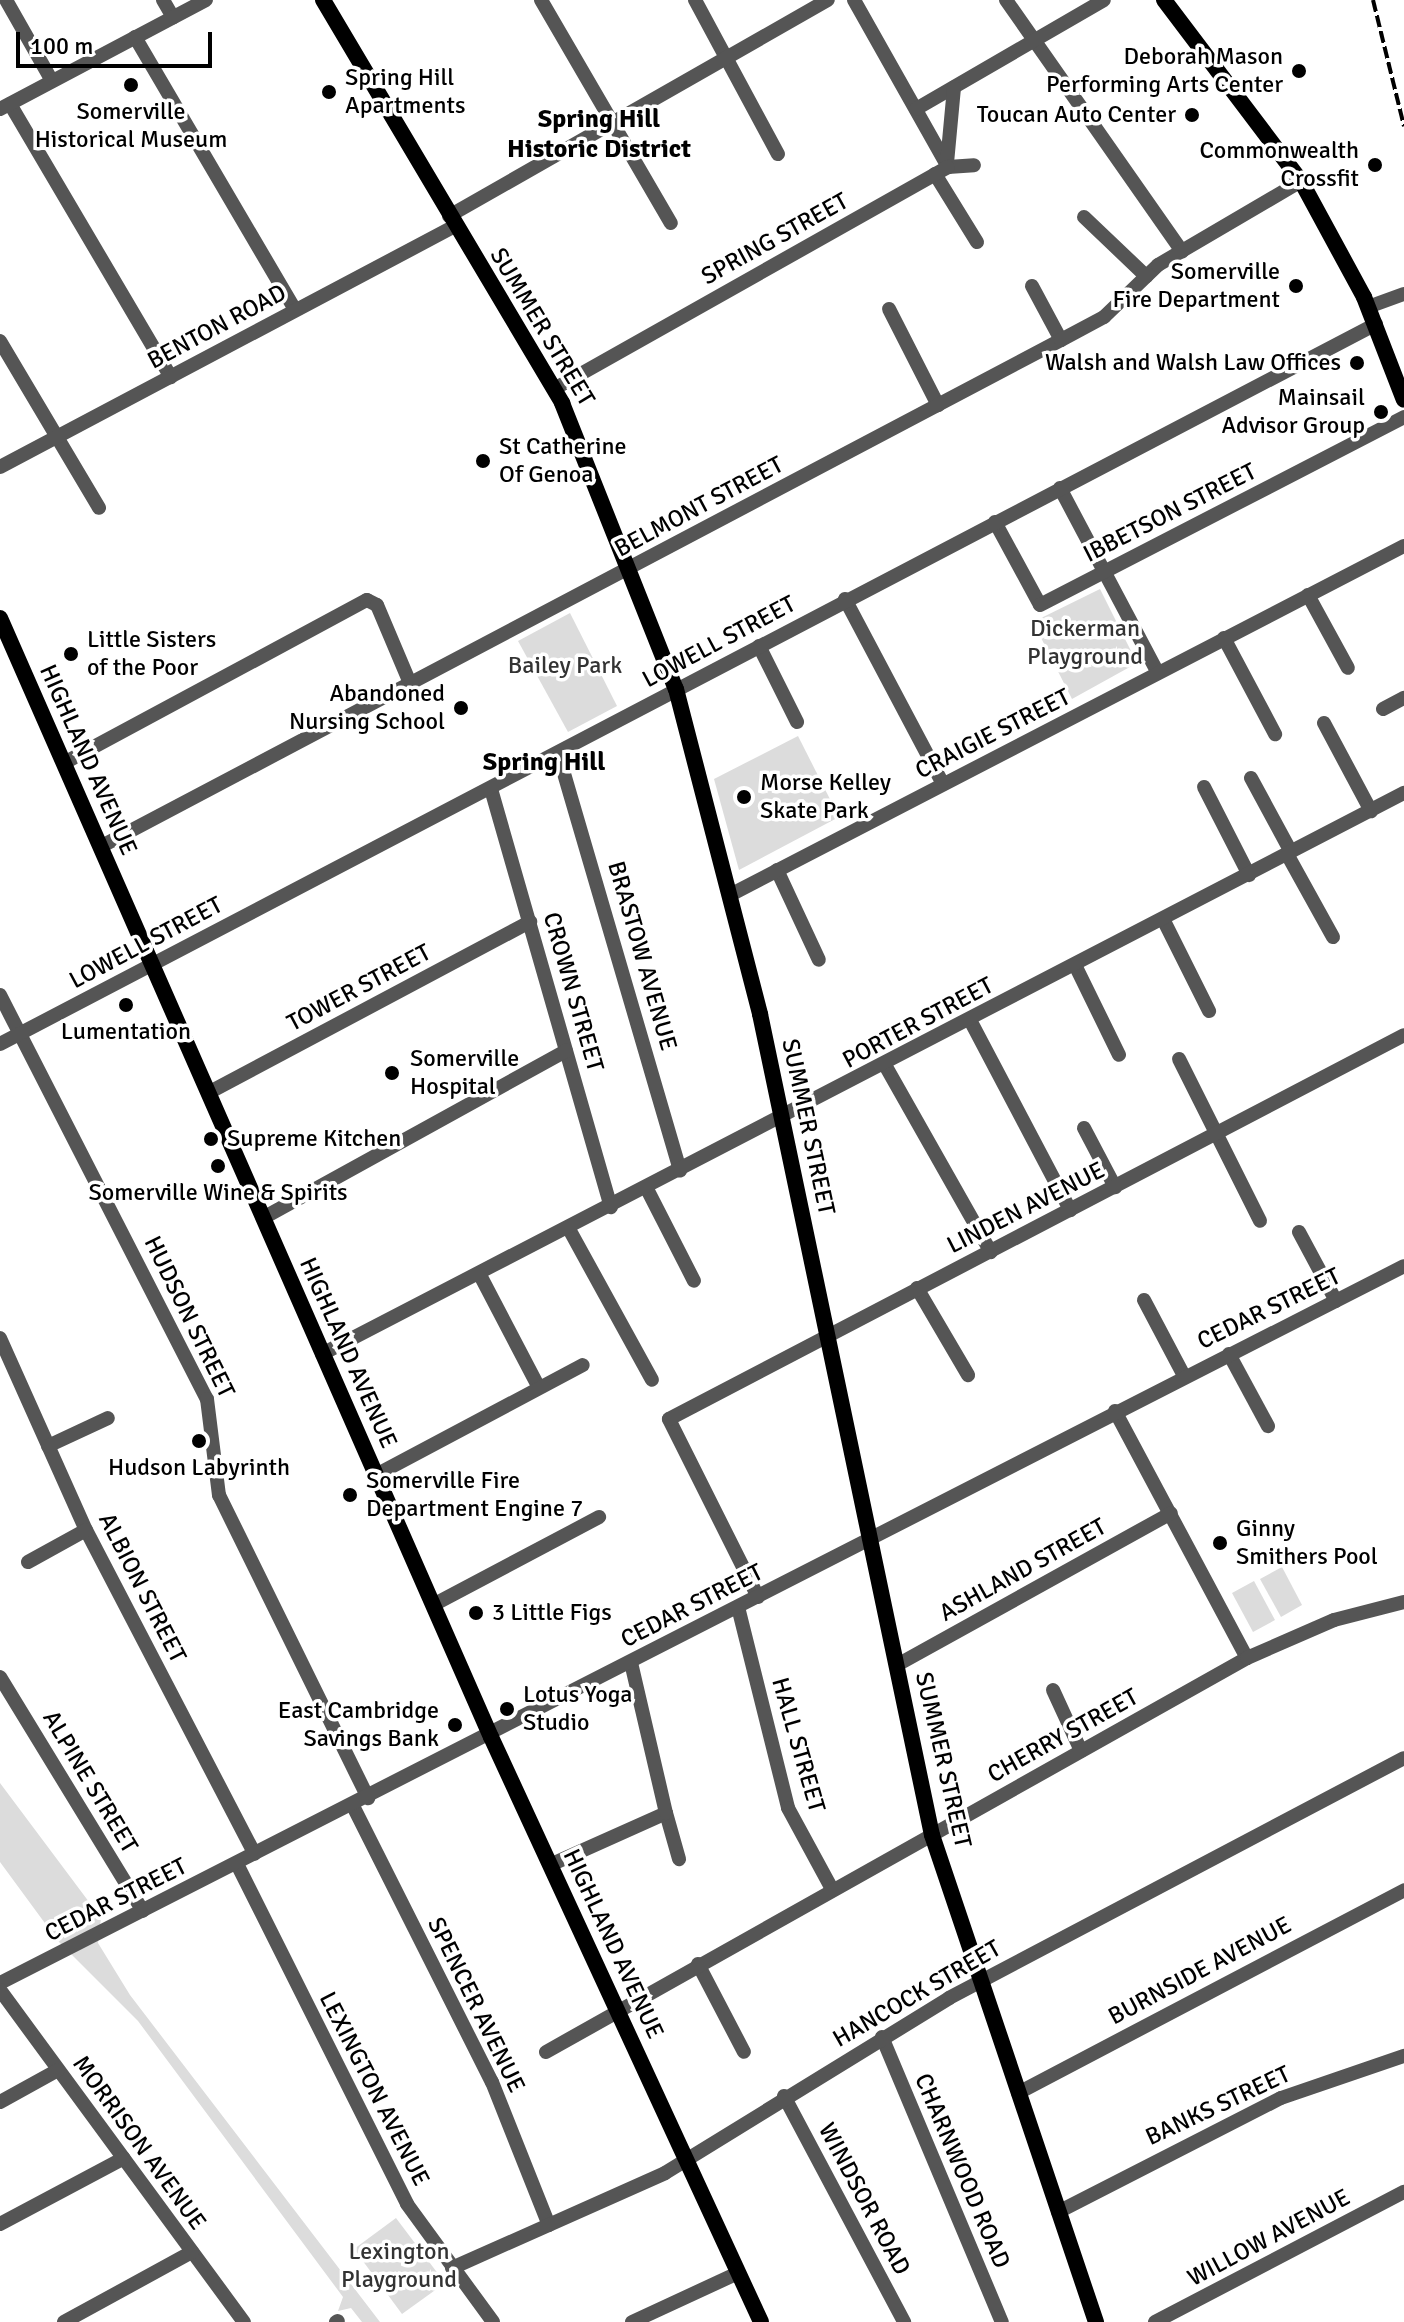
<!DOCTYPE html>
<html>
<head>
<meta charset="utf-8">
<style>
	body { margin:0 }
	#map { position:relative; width:1404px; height:2322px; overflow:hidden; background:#fff; font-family:Signika,sans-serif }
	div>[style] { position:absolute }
	.green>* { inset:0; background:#dcdcdc }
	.minor>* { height:14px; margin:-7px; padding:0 7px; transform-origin:7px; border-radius:7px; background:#555 }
	.major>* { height:16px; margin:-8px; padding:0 8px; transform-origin:8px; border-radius:8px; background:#000 }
	.rail>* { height:4px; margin-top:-2px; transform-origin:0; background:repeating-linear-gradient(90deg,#000 0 12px,transparent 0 16px) }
	.dots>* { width:22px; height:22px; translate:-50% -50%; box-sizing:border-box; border:4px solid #fff; border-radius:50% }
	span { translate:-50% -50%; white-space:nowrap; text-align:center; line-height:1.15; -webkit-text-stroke:7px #fff; paint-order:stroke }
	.poi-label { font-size:24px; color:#000 }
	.right { translate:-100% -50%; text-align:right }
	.left { translate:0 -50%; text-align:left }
	.street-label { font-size:24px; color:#000 }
	.park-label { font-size:24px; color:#333 }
	.neighbourhood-label { font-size:26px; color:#000; font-weight:700 }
	.scale { position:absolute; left:16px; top:32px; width:196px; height:36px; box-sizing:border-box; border:4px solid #000; border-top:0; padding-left:10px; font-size:24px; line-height:28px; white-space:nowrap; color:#000; -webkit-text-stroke:6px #fff; paint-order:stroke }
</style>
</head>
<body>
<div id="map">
	<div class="green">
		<i style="clip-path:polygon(1100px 589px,1137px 663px,1072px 699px,1033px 622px)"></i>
		<i style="clip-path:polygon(570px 613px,617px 706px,568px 732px,518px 641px)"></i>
		<i style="clip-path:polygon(798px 736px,839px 817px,739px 870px,714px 779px)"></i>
		<i style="clip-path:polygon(1282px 1567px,1302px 1605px,1281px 1617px,1260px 1579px)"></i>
		<i style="clip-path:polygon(1254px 1581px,1275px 1620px,1253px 1632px,1232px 1593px)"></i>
		<i style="clip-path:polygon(0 1783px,101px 1918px,98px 1943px,130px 1995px,380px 2322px,362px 2322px,351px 2308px,338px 2311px,343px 2297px,138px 2021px,58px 1941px,0 1862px)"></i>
		<i style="clip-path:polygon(396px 2218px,445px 2283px,402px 2314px,354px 2249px)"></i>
	</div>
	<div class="minor">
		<i style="left:6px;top:0;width:93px;rotate:60.4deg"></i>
		<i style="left:163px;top:0;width:20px;rotate:60deg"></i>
		<i style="left:541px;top:0;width:258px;rotate:59.8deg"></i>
		<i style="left:695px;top:0;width:175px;rotate:61.7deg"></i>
		<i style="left:854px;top:0;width:192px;rotate:60.6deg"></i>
		<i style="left:1006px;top:0;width:307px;rotate:55deg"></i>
		<i style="left:135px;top:37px;width:316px;rotate:59.6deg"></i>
		<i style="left:10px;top:104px;width:317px;rotate:59.5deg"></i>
		<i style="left:0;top:109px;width:233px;rotate:-27.9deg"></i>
		<i style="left:916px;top:109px;width:217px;rotate:-30.1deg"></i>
		<i style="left:947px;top:163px;width:76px;rotate:-84.7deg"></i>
		<i style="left:948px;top:167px;width:26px;rotate:-4deg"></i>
		<i style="left:935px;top:174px;width:80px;rotate:58.3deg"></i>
		<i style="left:449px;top:216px;width:436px;rotate:-29.7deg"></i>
		<i style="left:1084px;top:217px;width:86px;rotate:43.6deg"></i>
		<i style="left:1032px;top:286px;width:61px;rotate:61.8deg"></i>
		<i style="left:1368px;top:307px;width:38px;rotate:-20deg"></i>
		<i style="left:889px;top:309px;width:108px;rotate:63deg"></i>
		<i style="left:0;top:341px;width:194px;rotate:59.3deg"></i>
		<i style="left:554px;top:389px;width:452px;rotate:-29.4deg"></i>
		<i style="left:0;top:467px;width:515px;rotate:-27.91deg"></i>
		<i style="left:1060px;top:488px;width:209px;rotate:62.1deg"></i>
		<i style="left:995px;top:522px;width:94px;rotate:61.5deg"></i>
		<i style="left:1040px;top:605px;width:410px;rotate:-27.3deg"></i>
		<i style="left:1308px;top:595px;width:83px;rotate:61.3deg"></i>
		<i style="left:845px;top:599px;width:209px;rotate:62.1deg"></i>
		<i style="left:1224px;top:638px;width:109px;rotate:62deg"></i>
		<i style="left:759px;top:646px;width:85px;rotate:63.4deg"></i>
		<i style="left:1383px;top:709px;width:24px;rotate:-28deg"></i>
		<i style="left:1324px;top:723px;width:100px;rotate:61.9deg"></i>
		<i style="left:558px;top:753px;width:435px;rotate:73.7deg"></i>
		<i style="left:64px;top:763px;width:344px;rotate:-28.3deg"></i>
		<i style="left:367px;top:600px;width:11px;rotate:27deg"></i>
		<i style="left:377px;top:605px;width:85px;rotate:67.1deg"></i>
		<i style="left:1251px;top:778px;width:84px;rotate:61.6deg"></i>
		<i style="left:1204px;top:787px;width:99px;rotate:62.9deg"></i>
		<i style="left:491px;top:789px;width:435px;rotate:74deg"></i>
		<i style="left:100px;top:847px;width:1087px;rotate:-27.82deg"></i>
		<i style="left:1061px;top:340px;width:49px;rotate:-28.1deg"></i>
		<i style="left:1104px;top:317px;width:75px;rotate:-43.9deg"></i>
		<i style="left:1158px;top:265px;width:166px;rotate:-30.4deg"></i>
		<i style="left:1287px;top:854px;width:95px;rotate:61deg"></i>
		<i style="left:777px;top:870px;width:99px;rotate:65deg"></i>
		<i style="left:730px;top:895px;width:759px;rotate:-27.38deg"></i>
		<i style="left:1163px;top:919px;width:103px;rotate:63.4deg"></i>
		<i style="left:1075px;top:965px;width:100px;rotate:63.9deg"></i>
		<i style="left:0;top:995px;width:454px;rotate:62.9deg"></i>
		<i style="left:207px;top:1399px;width:97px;rotate:82.9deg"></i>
		<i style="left:219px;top:1495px;width:338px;rotate:63.8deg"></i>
		<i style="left:970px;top:1020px;width:215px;rotate:62.2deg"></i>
		<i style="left:0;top:1044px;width:1553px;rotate:-27.62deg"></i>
		<i style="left:1179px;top:1059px;width:181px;rotate:63.4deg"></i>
		<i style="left:885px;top:1065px;width:215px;rotate:60.5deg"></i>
		<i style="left:208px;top:1093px;width:365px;rotate:-28deg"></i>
		<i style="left:1084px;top:1128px;width:67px;rotate:62.3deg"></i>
		<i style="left:647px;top:1189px;width:103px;rotate:62.9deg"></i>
		<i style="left:263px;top:1218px;width:346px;rotate:-28.9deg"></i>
		<i style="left:569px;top:1229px;width:172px;rotate:61.2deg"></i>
		<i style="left:1299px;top:1232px;width:78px;rotate:61.8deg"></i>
		<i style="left:480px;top:1275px;width:127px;rotate:62.4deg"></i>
		<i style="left:917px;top:1288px;width:101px;rotate:59.6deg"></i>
		<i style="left:1144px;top:1300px;width:86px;rotate:62.2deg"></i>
		<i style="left:0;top:1338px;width:210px;rotate:65.9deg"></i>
		<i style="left:86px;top:1530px;width:365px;rotate:62.5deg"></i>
		<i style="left:322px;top:1354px;width:1219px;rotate:-27.41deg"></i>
		<i style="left:1229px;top:1354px;width:82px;rotate:61.6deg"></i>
		<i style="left:1115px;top:1411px;width:280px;rotate:61.9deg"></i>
		<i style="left:48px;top:1446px;width:66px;rotate:-25deg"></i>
		<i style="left:376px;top:1475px;width:234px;rotate:-28deg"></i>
		<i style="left:28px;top:1562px;width:66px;rotate:-28.9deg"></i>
		<i style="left:758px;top:1597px;width:199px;rotate:-116.6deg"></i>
		<i style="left:669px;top:1419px;width:829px;rotate:-27.58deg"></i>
		<i style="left:433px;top:1605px;width:188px;rotate:-27.9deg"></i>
		<i style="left:738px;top:1607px;width:207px;rotate:76deg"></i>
		<i style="left:788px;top:1808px;width:92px;rotate:61.5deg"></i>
		<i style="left:897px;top:1665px;width:313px;rotate:-29deg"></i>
		<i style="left:0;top:1677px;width:274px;rotate:58.6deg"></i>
		<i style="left:1053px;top:1690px;width:67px;rotate:65.3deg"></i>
		<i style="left:354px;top:1808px;width:307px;rotate:63.3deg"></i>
		<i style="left:492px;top:2082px;width:154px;rotate:68.3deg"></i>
		<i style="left:666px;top:1813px;width:48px;rotate:74.2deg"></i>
		<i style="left:237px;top:1864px;width:380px;rotate:63.4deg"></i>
		<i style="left:407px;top:2204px;width:146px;rotate:53.9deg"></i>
		<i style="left:550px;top:1865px;width:127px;rotate:-24.1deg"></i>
		<i style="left:666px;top:1813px;width:155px;rotate:-103.1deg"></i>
		<i style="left:698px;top:1964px;width:99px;rotate:62.4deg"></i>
		<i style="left:0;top:1983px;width:1576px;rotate:-27.05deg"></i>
		<i style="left:0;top:1990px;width:412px;rotate:53.7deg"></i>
		<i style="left:882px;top:2037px;width:309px;rotate:67.2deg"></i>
		<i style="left:546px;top:2052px;width:804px;rotate:-29.34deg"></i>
		<i style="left:1247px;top:1658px;width:95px;rotate:-23.6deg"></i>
		<i style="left:1334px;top:1620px;width:72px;rotate:-14.4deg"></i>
		<i style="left:1018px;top:2093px;width:436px;rotate:-27.7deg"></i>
		<i style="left:784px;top:2096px;width:256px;rotate:62deg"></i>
		<i style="left:0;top:2102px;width:66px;rotate:-28.9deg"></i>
		<i style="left:1058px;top:2212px;width:250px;rotate:-27.1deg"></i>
		<i style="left:1281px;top:2098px;width:130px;rotate:-18.9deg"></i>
		<i style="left:0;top:2224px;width:140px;rotate:-28deg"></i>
		<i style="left:452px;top:2268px;width:233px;rotate:-24deg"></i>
		<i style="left:665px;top:2173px;width:334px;rotate:-31.6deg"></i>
		<i style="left:949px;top:1998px;width:514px;rotate:-27.81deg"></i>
		<i style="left:64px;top:2322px;width:146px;rotate:-28.7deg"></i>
		<i style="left:336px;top:2322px;width:2px;rotate:-27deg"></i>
		<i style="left:632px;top:2322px;width:117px;rotate:-24.8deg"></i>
		<i style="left:1155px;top:2322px;width:281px;rotate:-27.6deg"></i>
	</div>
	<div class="major">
		<i style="left:323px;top:0;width:469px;rotate:59.3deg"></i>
		<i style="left:562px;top:403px;width:308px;rotate:68.3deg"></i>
		<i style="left:676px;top:689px;width:336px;rotate:75.5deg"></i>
		<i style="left:760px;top:1014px;width:839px;rotate:78.17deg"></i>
		<i style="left:932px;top:1835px;width:514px;rotate:71.39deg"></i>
		<i style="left:1164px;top:0;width:227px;rotate:52.9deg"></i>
		<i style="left:1301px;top:181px;width:132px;rotate:61.5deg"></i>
		<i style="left:1364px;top:297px;width:110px;rotate:68.8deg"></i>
		<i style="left:0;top:618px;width:1222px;rotate:66.31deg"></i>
		<i style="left:491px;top:1737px;width:644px;rotate:65.22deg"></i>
	</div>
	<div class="rail">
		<i style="left:1373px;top:0;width:130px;rotate:76.2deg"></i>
	</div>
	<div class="dots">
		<i style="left:1299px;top:71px;background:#000"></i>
		<i style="left:131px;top:85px;background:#000"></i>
		<i style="left:329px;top:92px;background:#000"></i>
		<i style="left:1192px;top:115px;background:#000"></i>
		<i style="left:1375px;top:165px;background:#000"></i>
		<i style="left:1296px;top:286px;background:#000"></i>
		<i style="left:1357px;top:363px;background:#000"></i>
		<i style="left:1381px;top:412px;background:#000"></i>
		<i style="left:483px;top:461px;background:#000"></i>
		<i style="left:71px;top:654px;background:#000"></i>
		<i style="left:461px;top:708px;background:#000"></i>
		<i style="left:744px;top:797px;background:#000"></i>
		<i style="left:126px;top:1005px;background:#000"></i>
		<i style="left:392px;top:1073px;background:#000"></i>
		<i style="left:211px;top:1139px;background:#000"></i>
		<i style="left:218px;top:1166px;background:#000"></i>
		<i style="left:199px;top:1441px;background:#000"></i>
		<i style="left:350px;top:1495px;background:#000"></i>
		<i style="left:1220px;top:1543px;background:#000"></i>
		<i style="left:476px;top:1613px;background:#000"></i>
		<i style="left:507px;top:1709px;background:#000"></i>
		<i style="left:455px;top:1725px;background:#000"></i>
	</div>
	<div class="poi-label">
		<span class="right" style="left:1283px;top:71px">Deborah Mason<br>Performing Arts Center</span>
		<span class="left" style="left:345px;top:92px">Spring Hill<br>Apartments</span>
		<span style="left:131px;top:126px">Somerville<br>Historical Museum</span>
		<span class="right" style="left:1176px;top:115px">Toucan Auto Center</span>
		<span class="right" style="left:1359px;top:165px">Commonwealth<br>Crossfit</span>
		<span class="right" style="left:1280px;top:286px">Somerville<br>Fire Department</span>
		<span class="right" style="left:1341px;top:363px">Walsh and Walsh Law Offices</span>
		<span class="right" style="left:1365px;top:412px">Mainsail<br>Advisor Group</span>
		<span class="left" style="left:499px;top:461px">St Catherine<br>Of Genoa</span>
		<span class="left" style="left:87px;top:654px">Little Sisters<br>of the Poor</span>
		<span class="right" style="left:445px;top:708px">Abandoned<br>Nursing School</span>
		<span class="left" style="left:760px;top:797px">Morse Kelley<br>Skate Park</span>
		<span style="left:126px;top:1032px">Lumentation</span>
		<span class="left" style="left:410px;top:1073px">Somerville<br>Hospital</span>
		<span class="left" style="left:227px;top:1139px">Supreme Kitchen</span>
		<span style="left:218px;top:1193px">Somerville Wine &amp; Spirits</span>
		<span style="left:199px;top:1468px">Hudson Labyrinth</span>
		<span class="left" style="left:366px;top:1495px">Somerville Fire<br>Department Engine 7</span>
		<span class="left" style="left:1236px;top:1543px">Ginny<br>Smithers Pool</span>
		<span class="left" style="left:492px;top:1613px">3 Little Figs</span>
		<span class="left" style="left:523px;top:1709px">Lotus Yoga<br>Studio</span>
		<span class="right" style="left:439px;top:1725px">East Cambridge<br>Savings Bank</span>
	</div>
	<div class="street-label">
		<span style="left:775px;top:239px;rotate:-29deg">SPRING STREET</span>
		<span style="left:217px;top:327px;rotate:-28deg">BENTON ROAD</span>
		<span style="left:542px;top:327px;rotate:59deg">SUMMER STREET</span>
		<span style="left:699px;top:507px;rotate:-28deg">BELMONT STREET</span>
		<span style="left:1170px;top:513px;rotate:-27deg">IBBETSON STREET</span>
		<span style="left:719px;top:642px;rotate:-28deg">LOWELL STREET</span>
		<span style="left:993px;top:734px;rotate:-27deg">CRAIGIE STREET</span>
		<span style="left:88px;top:760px;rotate:66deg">HIGHLAND AVENUE</span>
		<span style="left:146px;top:943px;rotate:-28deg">LOWELL STREET</span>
		<span style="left:642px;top:956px;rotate:74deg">BRASTOW AVENUE</span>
		<span style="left:359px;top:988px;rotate:-28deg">TOWER STREET</span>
		<span style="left:573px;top:992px;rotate:74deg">CROWN STREET</span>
		<span style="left:918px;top:1023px;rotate:-28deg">PORTER STREET</span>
		<span style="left:808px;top:1127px;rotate:78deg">SUMMER STREET</span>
		<span style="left:1026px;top:1208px;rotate:-27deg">LINDEN AVENUE</span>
		<span style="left:1269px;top:1309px;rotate:-26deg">CEDAR STREET</span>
		<span style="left:189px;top:1317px;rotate:64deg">HUDSON STREET</span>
		<span style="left:348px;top:1353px;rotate:66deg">HIGHLAND AVENUE</span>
		<span style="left:1023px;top:1570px;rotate:-29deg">ASHLAND STREET</span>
		<span style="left:142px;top:1588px;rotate:63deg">ALBION STREET</span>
		<span style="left:692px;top:1606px;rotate:-27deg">CEDAR STREET</span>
		<span style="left:1063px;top:1736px;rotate:-29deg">CHERRY STREET</span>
		<span style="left:798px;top:1745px;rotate:74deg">HALL STREET</span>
		<span style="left:943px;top:1760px;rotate:77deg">SUMMER STREET</span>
		<span style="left:90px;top:1782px;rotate:59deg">ALPINE STREET</span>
		<span style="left:116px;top:1900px;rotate:-27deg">CEDAR STREET</span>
		<span style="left:613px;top:1944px;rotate:65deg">HIGHLAND AVENUE</span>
		<span style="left:1200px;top:1971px;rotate:-28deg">BURNSIDE AVENUE</span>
		<span style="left:917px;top:1994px;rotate:-30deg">HANCOCK STREET</span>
		<span style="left:476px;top:2005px;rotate:64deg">SPENCER AVENUE</span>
		<span style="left:374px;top:2089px;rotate:63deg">LEXINGTON AVENUE</span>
		<span style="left:1218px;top:2106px;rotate:-25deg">BANKS STREET</span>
		<span style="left:139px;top:2143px;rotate:54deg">MORRISON AVENUE</span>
		<span style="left:962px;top:2171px;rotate:67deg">CHARNWOOD ROAD</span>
		<span style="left:864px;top:2199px;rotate:62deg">WINDSOR ROAD</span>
		<span style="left:1269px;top:2238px;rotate:-28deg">WILLOW AVENUE</span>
	</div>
	<div class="park-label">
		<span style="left:1085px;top:643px">Dickerman<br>Playground</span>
		<span style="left:565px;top:666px">Bailey Park</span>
		<span style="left:399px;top:2266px">Lexington<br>Playground</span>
	</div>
	<div class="neighbourhood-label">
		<span style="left:599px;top:135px">Spring Hill<br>Historic District</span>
		<span style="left:544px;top:763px">Spring Hill</span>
	</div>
	<div class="scale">100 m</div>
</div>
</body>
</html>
